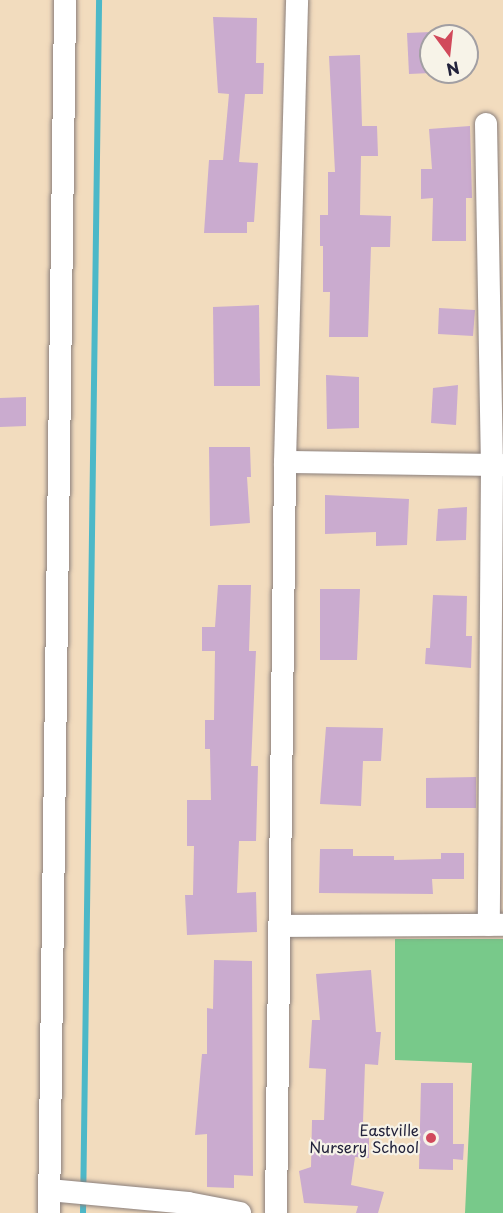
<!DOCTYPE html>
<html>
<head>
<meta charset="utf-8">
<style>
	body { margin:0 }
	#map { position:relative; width:503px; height:1213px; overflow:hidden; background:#f2dcbe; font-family:"Playpen Sans",sans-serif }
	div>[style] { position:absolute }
	.green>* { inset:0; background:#78c98a }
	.stream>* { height:6px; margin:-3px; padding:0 3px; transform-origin:3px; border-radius:3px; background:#4cb8c8 }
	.building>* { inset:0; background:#caabcf }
	.roads { filter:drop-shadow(0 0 2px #8a7f7c) drop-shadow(0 0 2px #8a7f7c) }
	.minor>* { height:22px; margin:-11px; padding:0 11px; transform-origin:11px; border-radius:11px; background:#fff }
	.dots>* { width:16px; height:16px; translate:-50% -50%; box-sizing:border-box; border:3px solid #f7f3e8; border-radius:50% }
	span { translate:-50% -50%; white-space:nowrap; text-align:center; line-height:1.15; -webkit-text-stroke:4.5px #f7f3e8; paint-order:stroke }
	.poi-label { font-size:15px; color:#22223b }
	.right { translate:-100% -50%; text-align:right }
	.north { position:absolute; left:419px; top:24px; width:60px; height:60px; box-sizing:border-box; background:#f7f3e8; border:2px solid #a29fa3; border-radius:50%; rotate:165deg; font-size:16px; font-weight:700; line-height:24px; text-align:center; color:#22223b }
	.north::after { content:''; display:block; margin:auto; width:21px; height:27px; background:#d1495b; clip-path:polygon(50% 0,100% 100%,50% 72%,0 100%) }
</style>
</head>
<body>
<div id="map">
	<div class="green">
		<i style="clip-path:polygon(395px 939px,503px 939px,503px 1213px,465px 1213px,472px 1063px,395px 1060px)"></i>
	</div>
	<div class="stream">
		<i style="left:83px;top:1213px;width:1213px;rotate:-89.24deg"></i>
	</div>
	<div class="building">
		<i style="clip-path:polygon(213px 17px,257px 18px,256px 63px,264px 63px,263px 94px,245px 94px,239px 162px,258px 163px,254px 222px,247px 222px,247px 233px,204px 233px,209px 160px,223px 160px,229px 94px,218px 93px)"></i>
		<i style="clip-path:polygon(431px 32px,431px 73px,409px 74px,407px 33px)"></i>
		<i style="clip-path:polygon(360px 55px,362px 126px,377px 126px,378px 156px,361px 156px,360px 215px,391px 216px,390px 247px,371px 247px,368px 337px,329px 337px,330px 292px,323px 292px,323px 246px,320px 246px,320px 215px,328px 215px,328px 172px,335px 172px,329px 56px)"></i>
		<i style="clip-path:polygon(470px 126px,472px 198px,466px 198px,466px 241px,432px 241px,433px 198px,421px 199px,421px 169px,432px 169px,429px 129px)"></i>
		<i style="clip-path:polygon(259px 305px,260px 386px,214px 386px,213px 307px)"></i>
		<i style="clip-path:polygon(439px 308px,475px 310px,473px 336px,438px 334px)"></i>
		<i style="clip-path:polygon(326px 375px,359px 377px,359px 428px,327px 429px)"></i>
		<i style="clip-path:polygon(458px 385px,456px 425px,431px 423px,433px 388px)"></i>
		<i style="clip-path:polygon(26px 397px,26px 426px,0 427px,0 398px)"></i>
		<i style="clip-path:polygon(209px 447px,250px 447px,251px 477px,247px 477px,250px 523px,210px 526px)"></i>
		<i style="clip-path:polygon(325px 495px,409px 499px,407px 545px,376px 546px,376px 532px,325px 534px)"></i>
		<i style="clip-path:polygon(467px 507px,466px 540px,436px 541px,438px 509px)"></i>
		<i style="clip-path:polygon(218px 585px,251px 585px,249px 651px,256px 651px,251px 766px,258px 766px,256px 841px,239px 841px,237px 893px,256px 892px,257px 932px,187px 935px,185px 895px,193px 895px,194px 846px,187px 846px,187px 800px,211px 800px,210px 749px,205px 749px,205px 720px,214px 720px,215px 651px,202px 651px,202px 627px,215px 627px)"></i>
		<i style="clip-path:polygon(320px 589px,360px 589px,357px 660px,320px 660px)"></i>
		<i style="clip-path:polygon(433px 595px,467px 596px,466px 636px,472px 636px,471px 668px,425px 664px,426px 648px,430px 648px)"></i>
		<i style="clip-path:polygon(326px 727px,383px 728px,381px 761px,363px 761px,361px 806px,320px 804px)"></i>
		<i style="clip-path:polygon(476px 777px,476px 808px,426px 808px,426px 778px)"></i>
		<i style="clip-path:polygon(320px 849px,353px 849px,353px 856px,394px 856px,394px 860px,441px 859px,441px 853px,464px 853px,464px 879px,432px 879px,433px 894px,319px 893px)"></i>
		<i style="clip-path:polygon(214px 960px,252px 961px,253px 1176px,234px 1175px,234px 1188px,207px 1187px,207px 1134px,195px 1135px,202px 1054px,207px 1054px,207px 1008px,213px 1009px)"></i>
		<i style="clip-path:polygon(371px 970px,376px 1032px,381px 1032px,378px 1065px,365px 1064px,363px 1122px,369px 1126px,369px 1158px,355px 1157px,351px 1185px,384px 1192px,378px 1213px,356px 1213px,358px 1206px,304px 1203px,299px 1171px,311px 1167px,312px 1120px,324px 1120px,326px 1069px,309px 1068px,312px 1020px,320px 1020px,316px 974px)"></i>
		<i style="clip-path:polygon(421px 1083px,453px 1083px,453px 1144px,464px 1144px,463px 1160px,453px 1159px,453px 1170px,419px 1169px)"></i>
	</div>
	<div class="roads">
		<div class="minor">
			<i style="left:486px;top:124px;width:341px;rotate:89deg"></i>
			<i style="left:492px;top:465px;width:460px;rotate:90.4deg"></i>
			<i style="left:285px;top:462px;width:218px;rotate:0.8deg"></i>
			<i style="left:281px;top:926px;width:222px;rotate:-0.3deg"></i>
			<i style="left:49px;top:1190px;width:140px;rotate:5.3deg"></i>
			<i style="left:188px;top:1203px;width:53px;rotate:10.9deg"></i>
			<i style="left:49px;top:1213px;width:1213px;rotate:-89.24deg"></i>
			<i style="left:276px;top:1213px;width:751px;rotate:-89.31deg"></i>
			<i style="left:285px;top:462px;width:462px;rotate:-88.5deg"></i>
		</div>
	</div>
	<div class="dots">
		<i style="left:431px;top:1138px;background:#d1495b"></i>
	</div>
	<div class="poi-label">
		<span class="right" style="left:419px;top:1138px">Eastville<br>Nursery School</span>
	</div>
	<div class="north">N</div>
</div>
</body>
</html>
